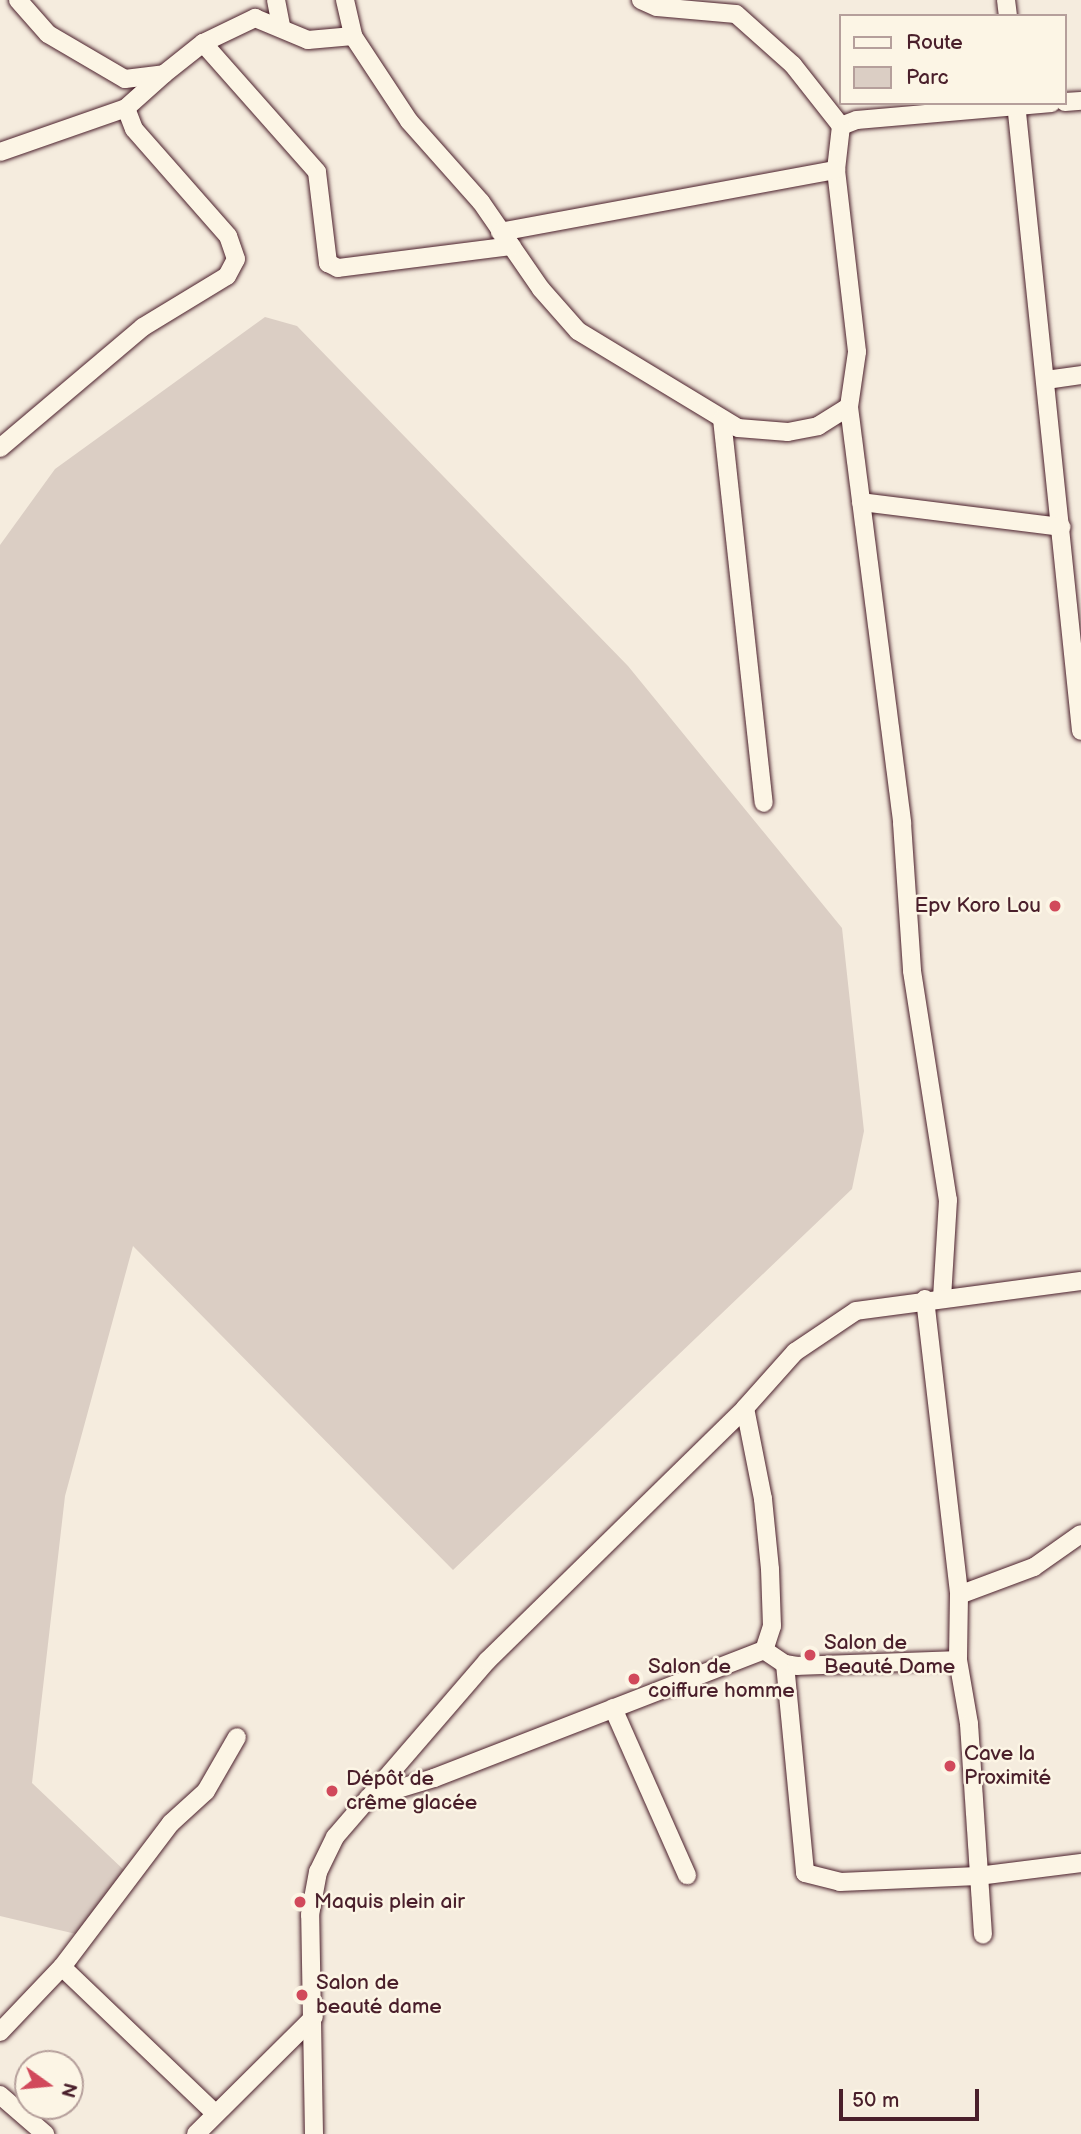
<!DOCTYPE html>
<html>
<head>
<meta charset="utf-8">
<style>
	body { margin:0 }
	#map { position:relative; width:1081px; height:2134px; overflow:hidden; background:#f5ecde; font-family:"Balsamiq Sans",sans-serif }
	div>[style] { position:absolute }
	.green>* { inset:0; background:#dbcec4 }
	.roads { filter:drop-shadow(0 0 2px #4a1f2b) drop-shadow(0 0 2px #4a1f2b) }
	.street>* { height:18px; margin:-9px; padding:0 9px; transform-origin:9px; border-radius:9px; background:#fcf5e5 }
	.dots>* { width:19px; height:19px; translate:-50% -50%; box-sizing:border-box; border:4px solid #fcf5e5; border-radius:50% }
	span { translate:-50% -50%; white-space:nowrap; text-align:center; line-height:1.15; -webkit-text-stroke:5px #fcf5e5; paint-order:stroke }
	.poi-label { font-size:21px; color:#4a1f2b }
	.right { translate:-100% -50%; text-align:right }
	.left { translate:0 -50%; text-align:left }
	.legend { position:absolute; left:839px; top:14px; width:228px; height:91px; box-sizing:border-box; background:#fcf5e5; border:2px solid #b59f9b; margin:0; padding:9px 12px; list-style:none; font-size:21px; color:#4a1f2b }
	.legend li { display:flex; align-items:center; gap:14px; height:35px }
	.legend b { width:35px; border:2px solid #b59f9b }
	.north { position:absolute; left:14px; top:2050px; width:70px; height:70px; box-sizing:border-box; background:#fcf5e5; border:2px solid #b59f9b; border-radius:50%; rotate:105deg; font-size:19px; font-weight:700; line-height:28px; text-align:center; color:#4a1f2b }
	.north::after { content:''; display:block; margin:auto; width:24px; height:32px; background:#d1495b; clip-path:polygon(50% 0,100% 100%,50% 72%,0 100%) }
	.scale { position:absolute; left:839px; top:2089px; width:140px; height:32px; box-sizing:border-box; border:4px solid #4a1f2b; border-top:0; padding-left:9px; font-size:21px; line-height:24px; white-space:nowrap; color:#4a1f2b; -webkit-text-stroke:5px #fcf5e5; paint-order:stroke }
</style>
</head>
<body>
<div id="map">
	<div class="green">
		<i style="clip-path:polygon(265px 317px,297px 326px,628px 666px,842px 928px,864px 1131px,852px 1189px,453px 1570px,133px 1246px,65px 1496px,32px 1783px,126px 1872px,76px 1934px,0 1916px,0 545px,55px 469px)"></i>
	</div>
	<div class="roads">
		<div class="street">
			<i style="left:18px;top:0;width:45px;rotate:48.6deg"></i>
			<i style="left:48px;top:34px;width:89px;rotate:30.3deg"></i>
			<i style="left:125px;top:79px;width:39px;rotate:-7deg"></i>
			<i style="left:164px;top:74px;width:50px;rotate:-38.5deg"></i>
			<i style="left:203px;top:43px;width:58px;rotate:-25.7deg"></i>
			<i style="left:255px;top:18px;width:57px;rotate:22.5deg"></i>
			<i style="left:308px;top:40px;width:45px;rotate:-5.1deg"></i>
			<i style="left:276px;top:0;width:26px;rotate:79deg"></i>
			<i style="left:345px;top:0;width:37px;rotate:77deg"></i>
			<i style="left:353px;top:36px;width:102px;rotate:56.6deg"></i>
			<i style="left:409px;top:121px;width:108px;rotate:48.4deg"></i>
			<i style="left:481px;top:202px;width:106px;rotate:55.4deg"></i>
			<i style="left:541px;top:289px;width:56px;rotate:48.6deg"></i>
			<i style="left:578px;top:331px;width:187px;rotate:31.2deg"></i>
			<i style="left:738px;top:428px;width:50px;rotate:4.6deg"></i>
			<i style="left:788px;top:432px;width:31px;rotate:-11deg"></i>
			<i style="left:818px;top:426px;width:36px;rotate:-32deg"></i>
			<i style="left:641px;top:0;width:17px;rotate:24deg"></i>
			<i style="left:657px;top:7px;width:79px;rotate:5.1deg"></i>
			<i style="left:736px;top:14px;width:76px;rotate:41.8deg"></i>
			<i style="left:793px;top:65px;width:78px;rotate:51.8deg"></i>
			<i style="left:1006px;top:0;width:16px;rotate:83deg"></i>
			<i style="left:203px;top:43px;width:172px;rotate:48.5deg"></i>
			<i style="left:317px;top:172px;width:92px;rotate:83.1deg"></i>
			<i style="left:328px;top:263px;width:11px;rotate:27deg"></i>
			<i style="left:338px;top:268px;width:175px;rotate:-7.2deg"></i>
			<i style="left:1065px;top:102px;width:16px;rotate:-4deg"></i>
			<i style="left:1016px;top:103px;width:631px;rotate:84.09deg"></i>
			<i style="left:841px;top:126px;width:44px;rotate:96.5deg"></i>
			<i style="left:836px;top:170px;width:183px;rotate:83.4deg"></i>
			<i style="left:857px;top:352px;width:56px;rotate:98.3deg"></i>
			<i style="left:849px;top:407px;width:419px;rotate:82.7deg"></i>
			<i style="left:902px;top:823px;width:148px;rotate:86.1deg"></i>
			<i style="left:912px;top:971px;width:232px;rotate:81.1deg"></i>
			<i style="left:948px;top:1200px;width:97px;rotate:93.5deg"></i>
			<i style="left:841px;top:126px;width:17px;rotate:-21deg"></i>
			<i style="left:857px;top:120px;width:195px;rotate:-5deg"></i>
			<i style="left:0;top:152px;width:133px;rotate:-19.2deg"></i>
			<i style="left:500px;top:232px;width:342px;rotate:-10.5deg"></i>
			<i style="left:1046px;top:380px;width:35px;rotate:-8deg"></i>
			<i style="left:722px;top:419px;width:386px;rotate:83.8deg"></i>
			<i style="left:0;top:448px;width:187px;rotate:-40.2deg"></i>
			<i style="left:143px;top:327px;width:98px;rotate:-31.3deg"></i>
			<i style="left:227px;top:276px;width:19px;rotate:-62deg"></i>
			<i style="left:236px;top:259px;width:24px;rotate:-109deg"></i>
			<i style="left:228px;top:236px;width:142px;rotate:-131.3deg"></i>
			<i style="left:134px;top:129px;width:22px;rotate:-111deg"></i>
			<i style="left:126px;top:108px;width:51px;rotate:-41.8deg"></i>
			<i style="left:861px;top:502px;width:202px;rotate:7.1deg"></i>
			<i style="left:925px;top:1299px;width:298px;rotate:83.4deg"></i>
			<i style="left:959px;top:1595px;width:65px;rotate:90.9deg"></i>
			<i style="left:958px;top:1660px;width:65px;rotate:80.2deg"></i>
			<i style="left:969px;top:1724px;width:211px;rotate:86.2deg"></i>
			<i style="left:745px;top:1408px;width:93px;rotate:78.8deg"></i>
			<i style="left:763px;top:1499px;width:70px;rotate:84.3deg"></i>
			<i style="left:770px;top:1569px;width:57px;rotate:88deg"></i>
			<i style="left:772px;top:1626px;width:25px;rotate:108deg"></i>
			<i style="left:959px;top:1595px;width:80px;rotate:-20.5deg"></i>
			<i style="left:1034px;top:1567px;width:57px;rotate:-35.1deg"></i>
			<i style="left:785px;top:1664px;width:210px;rotate:84.5deg"></i>
			<i style="left:805px;top:1873px;width:36px;rotate:14deg"></i>
			<i style="left:840px;top:1882px;width:138px;rotate:-2.5deg"></i>
			<i style="left:978px;top:1876px;width:104px;rotate:-7.2deg"></i>
			<i style="left:613px;top:1708px;width:183px;rotate:66.1deg"></i>
			<i style="left:368px;top:1798px;width:69px;rotate:-16.9deg"></i>
			<i style="left:434px;top:1778px;width:354px;rotate:-21.2deg"></i>
			<i style="left:764px;top:1650px;width:25px;rotate:34deg"></i>
			<i style="left:785px;top:1664px;width:12px;rotate:9deg"></i>
			<i style="left:797px;top:1666px;width:161px;rotate:-2.1deg"></i>
			<i style="left:62px;top:1967px;width:211px;rotate:43.7deg"></i>
			<i style="left:0;top:2032px;width:90px;rotate:-46.4deg"></i>
			<i style="left:62px;top:1967px;width:181px;rotate:-52.9deg"></i>
			<i style="left:171px;top:1823px;width:47px;rotate:-42.4deg"></i>
			<i style="left:206px;top:1791px;width:62px;rotate:-60.1deg"></i>
			<i style="left:0;top:2095px;width:60px;rotate:40.9deg"></i>
			<i style="left:196px;top:2134px;width:166px;rotate:-44.8deg"></i>
			<i style="left:314px;top:2134px;width:219px;rotate:-91deg"></i>
			<i style="left:310px;top:1915px;width:44px;rotate:-79.5deg"></i>
			<i style="left:318px;top:1872px;width:39px;rotate:-64deg"></i>
			<i style="left:335px;top:1837px;width:233px;rotate:-49.2deg"></i>
			<i style="left:487px;top:1661px;width:361px;rotate:-44.4deg"></i>
			<i style="left:745px;top:1408px;width:75px;rotate:-48.2deg"></i>
			<i style="left:795px;top:1352px;width:73px;rotate:-33.9deg"></i>
			<i style="left:856px;top:1311px;width:227px;rotate:-7.6deg"></i>
		</div>
	</div>
	<div class="dots">
		<i style="left:1055px;top:906px;background:#d1495b"></i>
		<i style="left:810px;top:1655px;background:#d1495b"></i>
		<i style="left:634px;top:1679px;background:#d1495b"></i>
		<i style="left:950px;top:1766px;background:#d1495b"></i>
		<i style="left:332px;top:1791px;background:#d1495b"></i>
		<i style="left:300px;top:1902px;background:#d1495b"></i>
		<i style="left:302px;top:1995px;background:#d1495b"></i>
	</div>
	<div class="poi-label">
		<span class="right" style="left:1041px;top:906px">Epv Koro Lou</span>
		<span class="left" style="left:824px;top:1655px">Salon de<br>Beauté Dame</span>
		<span class="left" style="left:648px;top:1679px">Salon de<br>coiffure homme</span>
		<span class="left" style="left:964px;top:1766px">Cave la<br>Proximité</span>
		<span class="left" style="left:346px;top:1791px">Dépôt de<br>crême glacée</span>
		<span class="left" style="left:314px;top:1902px">Maquis plein air</span>
		<span class="left" style="left:316px;top:1995px">Salon de<br>beauté dame</span>
	</div>
	<ul class="legend">
	<li><b style="height:9px;background:#fcf5e5"></b>Route</li>
	<li><b style="height:19px;background:#dbcec4"></b>Parc</li>
	</ul>
	<div class="north">N</div>
	<div class="scale">50 m</div>
</div>
</body>
</html>
